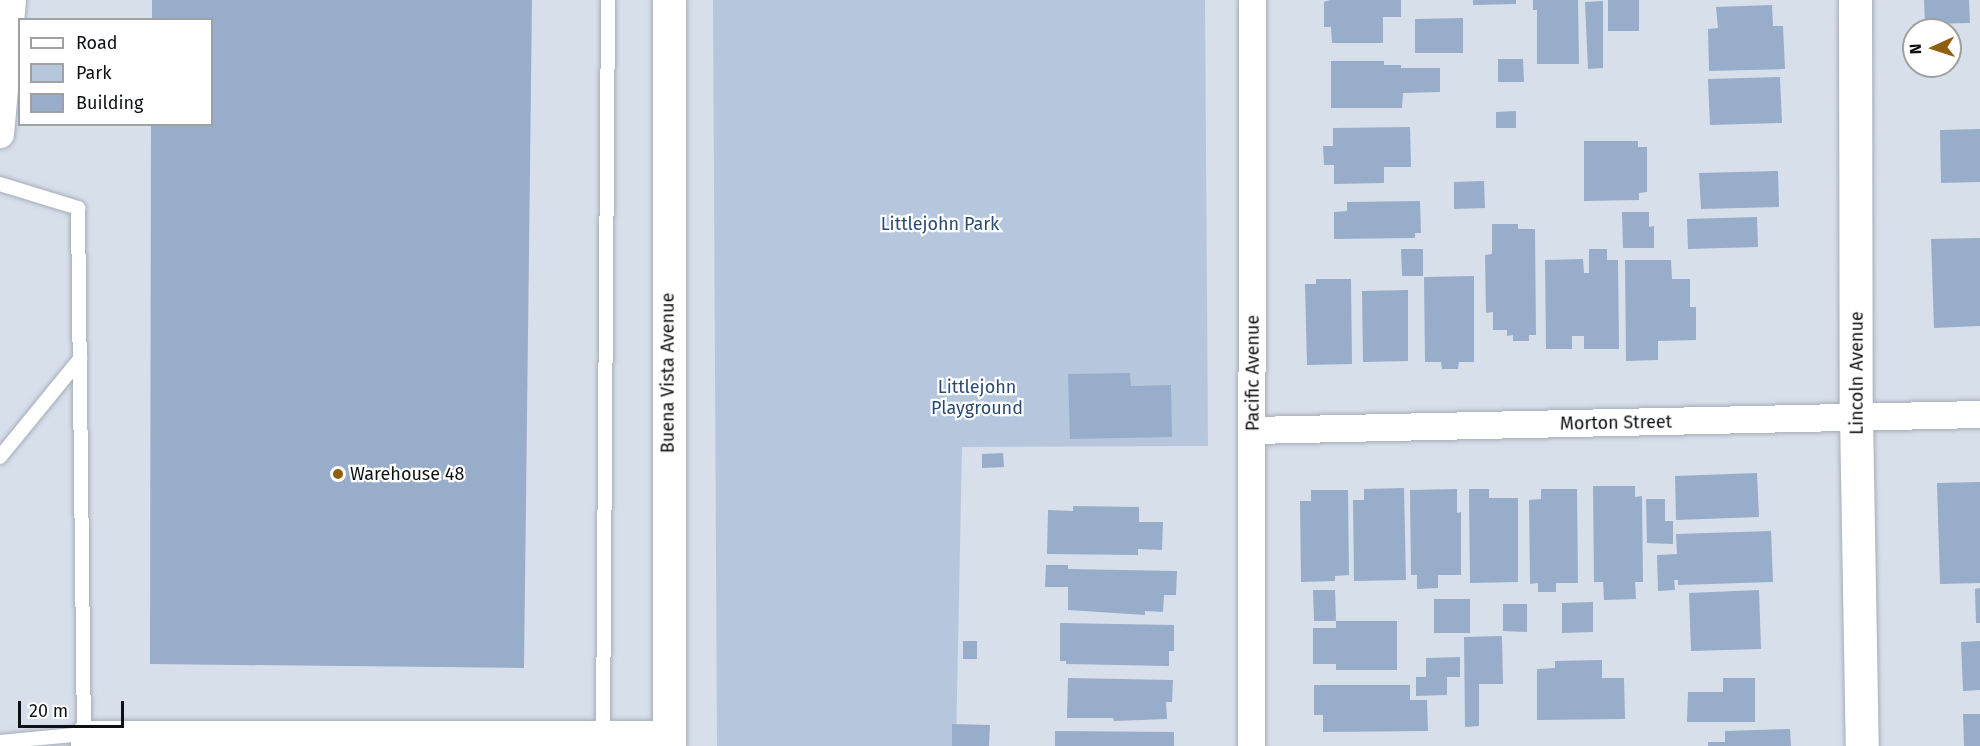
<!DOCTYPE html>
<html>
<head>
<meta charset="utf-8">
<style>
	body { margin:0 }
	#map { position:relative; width:1980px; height:746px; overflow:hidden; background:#d7dfea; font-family:"Fira Sans",sans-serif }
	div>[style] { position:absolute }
	.green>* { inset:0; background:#b6c7dd }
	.building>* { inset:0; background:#98adca }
	.roads { filter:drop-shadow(0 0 2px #a5adb7) drop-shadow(0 0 2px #a5adb7) }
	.lane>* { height:14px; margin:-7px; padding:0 7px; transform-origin:7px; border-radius:7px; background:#fff }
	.street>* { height:27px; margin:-13.5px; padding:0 13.5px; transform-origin:13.5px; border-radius:13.5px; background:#fff }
	.secondary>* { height:33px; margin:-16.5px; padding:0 16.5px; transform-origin:16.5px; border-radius:16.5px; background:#fff }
	.dots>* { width:16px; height:16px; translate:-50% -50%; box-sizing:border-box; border:3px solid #fff; border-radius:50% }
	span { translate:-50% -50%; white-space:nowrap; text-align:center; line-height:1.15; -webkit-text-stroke:4.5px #fff; paint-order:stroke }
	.park-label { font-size:18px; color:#2b4a73 }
	.street-label { font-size:18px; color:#0e1114 }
	.poi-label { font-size:18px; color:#0e1114 }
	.left { translate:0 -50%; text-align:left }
	.legend { position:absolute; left:18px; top:18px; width:195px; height:108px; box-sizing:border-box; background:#fff; border:2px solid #9fa0a1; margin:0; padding:8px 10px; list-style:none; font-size:18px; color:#0e1114 }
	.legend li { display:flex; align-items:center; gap:12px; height:30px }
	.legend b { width:30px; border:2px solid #9fa0a1 }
	.north { position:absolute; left:1902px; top:18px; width:60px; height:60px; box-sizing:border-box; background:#fff; border:2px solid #9fa0a1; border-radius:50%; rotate:267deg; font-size:16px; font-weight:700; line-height:24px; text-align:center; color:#0e1114 }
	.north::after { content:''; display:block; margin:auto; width:21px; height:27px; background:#91600f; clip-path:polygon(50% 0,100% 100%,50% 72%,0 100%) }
	.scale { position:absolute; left:18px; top:701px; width:106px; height:27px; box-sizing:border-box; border:3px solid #0e1114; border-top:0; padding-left:8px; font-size:18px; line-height:21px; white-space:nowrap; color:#0e1114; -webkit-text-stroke:4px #fff; paint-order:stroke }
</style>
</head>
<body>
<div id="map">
	<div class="green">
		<i style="clip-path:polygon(713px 0,1205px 0,1208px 446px,962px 447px,956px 746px,717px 746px)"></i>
	</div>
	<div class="building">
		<i style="clip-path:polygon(152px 0,532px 0,524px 668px,150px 664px,151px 124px,212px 124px,212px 20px,152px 20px)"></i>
		<i style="clip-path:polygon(1330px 0,1401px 0,1401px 17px,1383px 17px,1383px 43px,1332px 43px,1331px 27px,1324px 27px,1324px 2px)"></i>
		<i style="clip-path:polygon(1473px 0,1516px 0,1516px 4px,1473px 5px)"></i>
		<i style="clip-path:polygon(1533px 0,1578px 0,1579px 64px,1537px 64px,1537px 10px,1533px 10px)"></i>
		<i style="clip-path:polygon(1608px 0,1639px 0,1639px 31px,1608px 31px)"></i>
		<i style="clip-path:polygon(1924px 0,1969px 0,1970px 23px,1925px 24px)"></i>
		<i style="clip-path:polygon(1603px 1px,1603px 68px,1588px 69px,1585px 2px)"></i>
		<i style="clip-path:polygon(1772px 5px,1773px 26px,1783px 26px,1785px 69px,1709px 71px,1708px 29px,1718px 28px,1716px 7px)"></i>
		<i style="clip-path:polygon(1463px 18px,1463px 53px,1415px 53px,1415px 19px)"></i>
		<i style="clip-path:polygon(1498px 59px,1523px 59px,1524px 82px,1498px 82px)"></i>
		<i style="clip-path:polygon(1331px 61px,1384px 61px,1384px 65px,1401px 65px,1401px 68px,1440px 68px,1440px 92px,1403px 93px,1402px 108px,1331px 108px)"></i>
		<i style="clip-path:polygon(1780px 77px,1782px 123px,1710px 125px,1708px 79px)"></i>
		<i style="clip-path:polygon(1516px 111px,1516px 128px,1496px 128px,1496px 112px)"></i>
		<i style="clip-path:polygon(1410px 127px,1411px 167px,1384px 167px,1384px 183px,1334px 184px,1334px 165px,1324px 165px,1323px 146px,1333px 146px,1333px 128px)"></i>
		<i style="clip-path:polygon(1980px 129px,1980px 182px,1941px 183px,1940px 130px)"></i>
		<i style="clip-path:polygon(1584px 141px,1638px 141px,1638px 147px,1647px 147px,1647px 192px,1639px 193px,1639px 200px,1584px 201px)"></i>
		<i style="clip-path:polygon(1778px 171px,1779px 207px,1701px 209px,1699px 173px)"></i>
		<i style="clip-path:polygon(1484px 181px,1485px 208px,1454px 209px,1454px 182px)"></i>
		<i style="clip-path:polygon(1420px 201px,1421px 233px,1415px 233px,1415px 238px,1334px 239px,1334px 212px,1347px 211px,1347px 202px)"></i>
		<i style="clip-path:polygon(1622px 212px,1649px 212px,1649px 227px,1654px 226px,1654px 248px,1623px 248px)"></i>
		<i style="clip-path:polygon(1757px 217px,1758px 247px,1688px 249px,1687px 219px)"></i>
		<i style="clip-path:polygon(1492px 224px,1518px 224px,1518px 229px,1535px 229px,1536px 335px,1529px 335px,1529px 341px,1513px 341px,1513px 335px,1507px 336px,1507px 330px,1493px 330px,1493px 312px,1486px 313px,1485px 255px,1492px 254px)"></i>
		<i style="clip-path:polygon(1980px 238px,1980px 326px,1934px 328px,1931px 239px)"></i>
		<i style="clip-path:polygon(1401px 249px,1423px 249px,1423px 276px,1402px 276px)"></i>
		<i style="clip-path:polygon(1589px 249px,1607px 249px,1607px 260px,1618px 260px,1619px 349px,1584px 349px,1584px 336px,1572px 336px,1572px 349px,1546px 349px,1545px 260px,1583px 259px,1584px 273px,1589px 273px)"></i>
		<i style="clip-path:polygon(1625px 260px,1671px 260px,1672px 279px,1690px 279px,1690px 307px,1696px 307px,1696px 340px,1658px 341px,1658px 360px,1626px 361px)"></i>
		<i style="clip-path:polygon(1474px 276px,1474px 362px,1459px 362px,1458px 369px,1442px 369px,1441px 362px,1425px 362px,1424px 277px)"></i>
		<i style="clip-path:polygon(1316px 279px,1351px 279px,1352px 364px,1307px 365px,1305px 284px,1316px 284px)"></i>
		<i style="clip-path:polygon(1408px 290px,1408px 361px,1363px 362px,1362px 291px)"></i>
		<i style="clip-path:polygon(1130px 373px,1131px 386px,1171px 385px,1172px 437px,1070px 439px,1068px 374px)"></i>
		<i style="clip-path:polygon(1003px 453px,1004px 467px,982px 468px,982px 454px)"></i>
		<i style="clip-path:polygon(1757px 473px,1759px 517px,1676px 520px,1675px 476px)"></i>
		<i style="clip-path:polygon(1980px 482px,1980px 583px,1940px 584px,1937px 483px)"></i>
		<i style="clip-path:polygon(1593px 486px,1635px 486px,1635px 497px,1642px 496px,1643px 582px,1635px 582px,1636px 599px,1604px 600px,1603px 582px,1594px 582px)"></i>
		<i style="clip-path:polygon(1404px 488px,1406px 580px,1354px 581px,1353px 500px,1364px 500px,1364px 489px)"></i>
		<i style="clip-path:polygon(1457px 489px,1457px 513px,1461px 512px,1461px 575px,1438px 575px,1438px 588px,1417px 589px,1417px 575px,1411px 575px,1410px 490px)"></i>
		<i style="clip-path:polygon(1469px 489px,1489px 489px,1489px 498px,1518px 498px,1518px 582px,1470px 583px)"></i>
		<i style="clip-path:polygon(1541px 489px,1577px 489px,1578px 583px,1556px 583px,1556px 592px,1538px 592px,1538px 583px,1530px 584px,1529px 500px,1541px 499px)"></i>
		<i style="clip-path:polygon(1311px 490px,1348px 490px,1349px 575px,1335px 576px,1335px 581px,1301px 582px,1300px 501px,1311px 501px)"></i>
		<i style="clip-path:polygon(1646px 499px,1665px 499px,1665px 521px,1673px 521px,1673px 544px,1647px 543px)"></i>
		<i style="clip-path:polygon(1073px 506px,1139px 507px,1139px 522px,1163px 522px,1162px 550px,1138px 549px,1138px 555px,1047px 554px,1048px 510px,1073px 511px)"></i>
		<i style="clip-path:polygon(1771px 531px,1773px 582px,1678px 585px,1678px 580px,1674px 580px,1675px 590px,1658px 591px,1657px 555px,1677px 554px,1676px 534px)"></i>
		<i style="clip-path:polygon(1046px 565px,1068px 565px,1068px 569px,1177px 571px,1176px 595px,1164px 595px,1163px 612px,1145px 611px,1145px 615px,1068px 610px,1068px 587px,1045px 587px)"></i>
		<i style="clip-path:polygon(1980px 588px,1980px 623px,1976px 623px,1975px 589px)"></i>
		<i style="clip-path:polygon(1313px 590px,1335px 590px,1336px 621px,1314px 621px)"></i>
		<i style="clip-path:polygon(1759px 590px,1761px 649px,1691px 651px,1689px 593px)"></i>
		<i style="clip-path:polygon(1434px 599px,1470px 599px,1470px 633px,1434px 633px)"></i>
		<i style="clip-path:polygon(1593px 602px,1593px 632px,1562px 633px,1562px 603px)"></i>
		<i style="clip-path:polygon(1503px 604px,1527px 604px,1527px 632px,1503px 631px)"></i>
		<i style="clip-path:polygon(1336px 621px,1397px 621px,1397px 670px,1336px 670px,1336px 664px,1313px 664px,1313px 628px,1336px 628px)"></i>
		<i style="clip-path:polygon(1060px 623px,1174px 625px,1174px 651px,1169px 651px,1169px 666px,1066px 664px,1066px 661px,1060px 661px)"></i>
		<i style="clip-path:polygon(1502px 636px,1503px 684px,1479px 684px,1479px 726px,1465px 727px,1464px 637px)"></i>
		<i style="clip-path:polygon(963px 641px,977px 641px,977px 659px,963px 659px)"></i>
		<i style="clip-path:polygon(1980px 641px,1980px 690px,1963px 691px,1961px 642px)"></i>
		<i style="clip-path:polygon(1460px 657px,1460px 677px,1447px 677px,1447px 695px,1416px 696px,1416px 677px,1426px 677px,1426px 658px)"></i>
		<i style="clip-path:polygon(1602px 660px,1602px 678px,1624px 678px,1625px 719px,1537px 720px,1537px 669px,1555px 668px,1555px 661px)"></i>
		<i style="clip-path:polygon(1068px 678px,1173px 680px,1172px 702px,1166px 702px,1167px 719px,1114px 721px,1113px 718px,1067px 718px)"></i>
		<i style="clip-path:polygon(1723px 678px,1755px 678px,1755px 722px,1687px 722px,1688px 692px,1723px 692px)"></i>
		<i style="clip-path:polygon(1314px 685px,1410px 685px,1410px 700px,1427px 700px,1428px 731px,1323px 732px,1323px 715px,1314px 715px)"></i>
		<i style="clip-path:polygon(1963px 714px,1980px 714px,1980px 746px,1964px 746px)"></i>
		<i style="clip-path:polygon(952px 724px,990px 725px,989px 746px,952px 746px)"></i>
		<i style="clip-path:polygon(1790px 729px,1791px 746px,1708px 746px,1708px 742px,1725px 742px,1725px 731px)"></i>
		<i style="clip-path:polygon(1055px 731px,1174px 732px,1174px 746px,1055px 746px)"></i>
	</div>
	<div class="roads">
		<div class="lane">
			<i style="left:0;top:184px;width:82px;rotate:17.1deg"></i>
			<i style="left:78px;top:208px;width:526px;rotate:89.35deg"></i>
			<i style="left:84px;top:734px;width:84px;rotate:174.6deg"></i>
			<i style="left:0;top:457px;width:127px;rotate:-50.8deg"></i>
			<i style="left:603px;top:733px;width:733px;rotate:-89.61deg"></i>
		</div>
		<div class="street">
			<i style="left:0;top:134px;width:135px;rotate:-84.9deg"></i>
			<i style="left:1252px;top:430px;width:728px;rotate:-1.26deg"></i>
			<i style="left:84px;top:746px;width:12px;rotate:-90deg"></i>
			<i style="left:84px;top:734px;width:585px"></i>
			<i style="left:1251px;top:746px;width:746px;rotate:-89.92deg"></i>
		</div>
		<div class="secondary">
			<i style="left:1855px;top:0;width:416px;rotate:89.9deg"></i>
			<i style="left:1856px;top:416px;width:330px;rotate:89deg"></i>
			<i style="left:669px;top:746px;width:746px;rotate:-90deg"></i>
		</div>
	</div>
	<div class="dots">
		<i style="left:338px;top:474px;background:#91600f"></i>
	</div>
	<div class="park-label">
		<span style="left:940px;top:224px">Littlejohn Park</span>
		<span style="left:977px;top:398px">Littlejohn<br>Playground</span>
	</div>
	<div class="street-label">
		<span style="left:668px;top:373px;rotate:-90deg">Buena Vista Avenue</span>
		<span style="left:1253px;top:373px;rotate:-90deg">Pacific Avenue</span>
		<span style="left:1857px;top:373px;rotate:-90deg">Lincoln Avenue</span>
		<span style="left:1616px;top:423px;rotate:-1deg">Morton Street</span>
	</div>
	<div class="poi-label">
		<span class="left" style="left:350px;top:474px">Warehouse 48</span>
	</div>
	<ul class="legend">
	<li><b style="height:8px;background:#fff"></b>Road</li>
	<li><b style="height:16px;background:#b6c7dd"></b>Park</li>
	<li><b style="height:16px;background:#98adca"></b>Building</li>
	</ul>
	<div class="north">N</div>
	<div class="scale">20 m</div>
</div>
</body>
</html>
